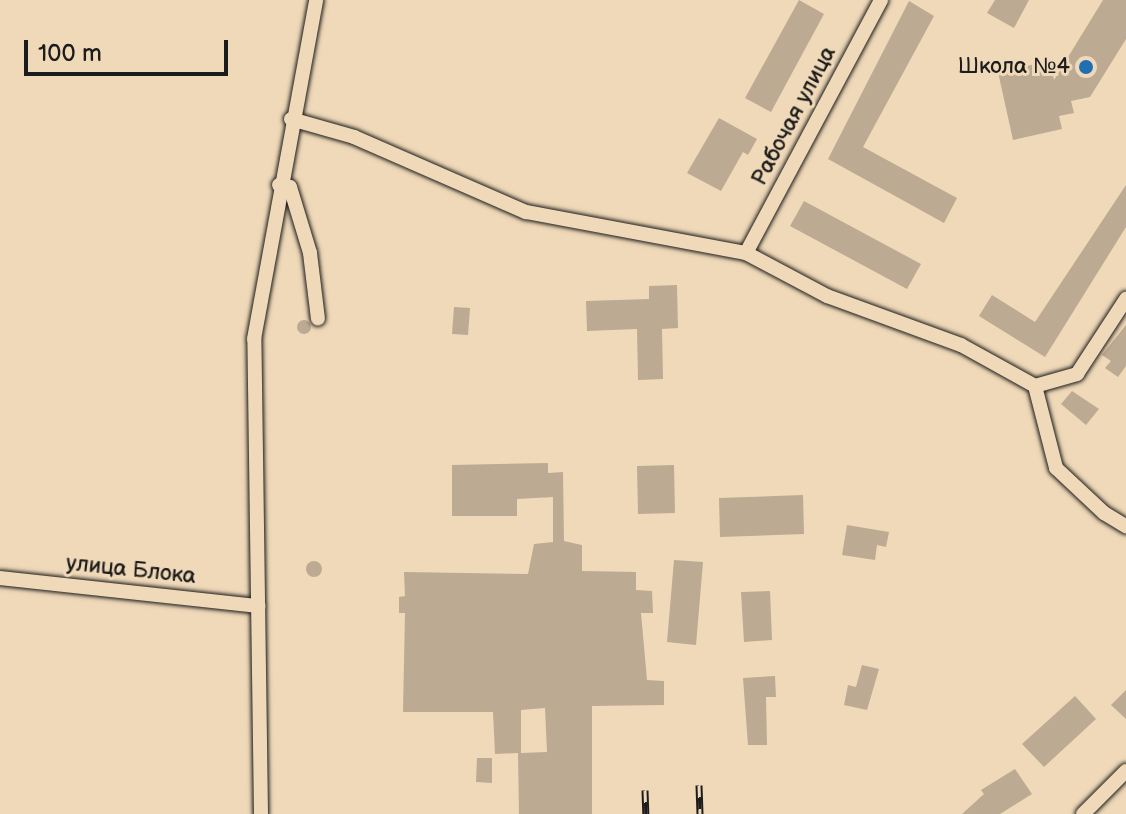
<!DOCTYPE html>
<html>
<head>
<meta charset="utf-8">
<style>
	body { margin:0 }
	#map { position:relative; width:1126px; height:814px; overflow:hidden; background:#f0d9b8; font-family:"Balsamiq Sans",sans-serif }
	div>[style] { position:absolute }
	.building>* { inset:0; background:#bcaa92 }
	.round { border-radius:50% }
	.roads { filter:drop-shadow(0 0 2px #1c1c1c) drop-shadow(0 0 2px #1c1c1c) }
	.minor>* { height:14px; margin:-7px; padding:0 7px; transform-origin:7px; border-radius:7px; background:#f0d9b8 }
	.rail>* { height:7px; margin-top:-3.5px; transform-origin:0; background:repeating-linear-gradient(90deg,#f0d9b8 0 12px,#1c1c1c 0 24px); box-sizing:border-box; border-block:2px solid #1c1c1c }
	.dots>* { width:22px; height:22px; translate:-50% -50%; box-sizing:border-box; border:4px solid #f0d9b8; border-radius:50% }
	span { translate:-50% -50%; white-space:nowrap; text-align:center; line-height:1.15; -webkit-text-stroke:6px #f0d9b8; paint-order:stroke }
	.poi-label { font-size:22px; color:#1c1c1c }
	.right { translate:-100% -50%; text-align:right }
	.street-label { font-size:22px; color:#1c1c1c }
	.scale { position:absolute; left:24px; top:40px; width:204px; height:36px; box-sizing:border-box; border:4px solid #1c1c1c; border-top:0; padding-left:10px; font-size:24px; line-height:28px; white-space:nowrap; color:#1c1c1c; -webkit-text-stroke:6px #f0d9b8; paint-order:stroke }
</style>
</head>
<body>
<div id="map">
	<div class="building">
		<i style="clip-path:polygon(799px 0,824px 14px,771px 112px,745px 98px)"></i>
		<i style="clip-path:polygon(995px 0,1029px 0,1014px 28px,987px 13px)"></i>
		<i style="clip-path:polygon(1103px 0,1126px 0,1126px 39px,1090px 97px,1071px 101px,1074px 113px,1059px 116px,1062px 129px,1013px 140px,998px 72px,1050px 61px,1054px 80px)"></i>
		<i style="clip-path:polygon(909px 1px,934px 16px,863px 147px,957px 198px,944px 223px,828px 159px)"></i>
		<i style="clip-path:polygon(719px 118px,757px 139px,748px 155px,743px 152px,721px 191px,687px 173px)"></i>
		<i style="clip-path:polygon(1126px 185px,1126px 227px,1045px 357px,979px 316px,992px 295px,1035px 322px)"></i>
		<i style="clip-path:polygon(804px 201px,921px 264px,907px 289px,790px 226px)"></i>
		<i style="clip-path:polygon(677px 285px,678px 328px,662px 329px,663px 379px,638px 380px,637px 329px,587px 331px,586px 301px,649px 299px,649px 286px)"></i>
		<i style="clip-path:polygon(454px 307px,470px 308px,468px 335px,452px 334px)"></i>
		<i class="round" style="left:297px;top:320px;width:14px;height:14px"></i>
		<i style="clip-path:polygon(1126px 325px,1126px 366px,1118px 377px,1105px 368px,1111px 361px,1102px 355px)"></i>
		<i style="clip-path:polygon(1072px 391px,1099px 409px,1086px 425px,1061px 404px)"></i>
		<i style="clip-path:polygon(evenodd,548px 463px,548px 473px,563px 472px,564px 541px,582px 545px,582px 571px,636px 572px,636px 590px,652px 591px,653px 613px,641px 613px,647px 680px,664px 681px,664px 705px,592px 706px,592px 814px,519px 814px,518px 753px,495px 754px,493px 712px,403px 712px,405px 613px,399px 613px,399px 597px,405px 596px,404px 572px,528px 574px,534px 544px,553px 542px,553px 497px,517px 499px,517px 516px,452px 516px,452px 465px,548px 463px,545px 708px,547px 752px,521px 753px,521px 710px,545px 708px)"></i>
		<i style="clip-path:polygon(674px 465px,675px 513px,638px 514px,637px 466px)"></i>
		<i style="clip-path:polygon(803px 495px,804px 534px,720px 537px,719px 498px)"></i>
		<i style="clip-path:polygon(847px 525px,889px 532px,886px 547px,877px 545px,875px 560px,842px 555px)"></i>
		<i style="clip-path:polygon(674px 560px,703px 562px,696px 645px,667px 642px)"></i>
		<i class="round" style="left:306px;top:561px;width:16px;height:16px"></i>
		<i style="clip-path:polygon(770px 591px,772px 640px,744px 642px,741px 592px)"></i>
		<i style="clip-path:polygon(862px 665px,879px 669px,867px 710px,844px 705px,848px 685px,856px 687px)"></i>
		<i style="clip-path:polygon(775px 676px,776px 697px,766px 697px,767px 745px,748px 745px,743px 678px)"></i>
		<i style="clip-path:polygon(1126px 690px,1126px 719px,1111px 705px)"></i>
		<i style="clip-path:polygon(1075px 696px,1096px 719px,1044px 767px,1022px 744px)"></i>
		<i style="clip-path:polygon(477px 758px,492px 758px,492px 783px,476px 782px)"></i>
		<i style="clip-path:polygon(1015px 769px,1032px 794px,1000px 814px,962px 814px,984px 794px,981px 790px)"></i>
	</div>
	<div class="roads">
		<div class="minor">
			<i style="left:291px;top:119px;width:66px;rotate:15.9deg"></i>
			<i style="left:354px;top:137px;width:188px;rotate:23.6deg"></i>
			<i style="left:526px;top:212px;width:224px;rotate:10.6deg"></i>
			<i style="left:746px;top:253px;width:92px;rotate:28deg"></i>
			<i style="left:827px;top:296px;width:143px;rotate:20.1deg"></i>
			<i style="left:961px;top:345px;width:85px;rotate:29deg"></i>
			<i style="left:1035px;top:386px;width:85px;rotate:75.6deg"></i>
			<i style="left:1056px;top:468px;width:66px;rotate:43.2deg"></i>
			<i style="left:1104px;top:513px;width:26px;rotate:31deg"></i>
			<i style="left:279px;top:185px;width:11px;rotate:10deg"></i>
			<i style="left:290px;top:187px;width:69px;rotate:73.1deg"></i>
			<i style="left:310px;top:253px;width:66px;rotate:83.1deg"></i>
			<i style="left:746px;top:253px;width:287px;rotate:-61.9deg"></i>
			<i style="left:1035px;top:386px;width:44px;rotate:-15.9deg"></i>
			<i style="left:1077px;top:374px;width:90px;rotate:-56.8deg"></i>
			<i style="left:0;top:578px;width:260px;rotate:6.2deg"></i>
			<i style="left:261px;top:814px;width:475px;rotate:-90.8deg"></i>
			<i style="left:254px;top:339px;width:345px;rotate:-79.6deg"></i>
			<i style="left:1083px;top:814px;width:61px;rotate:-45deg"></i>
		</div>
	</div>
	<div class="rail">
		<i style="left:699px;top:785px;width:29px;rotate:88deg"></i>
		<i style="left:645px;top:790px;width:24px;rotate:88deg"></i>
	</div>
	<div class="dots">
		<i style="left:1086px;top:67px;background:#1f6fb2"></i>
	</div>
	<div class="poi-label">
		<span class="right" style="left:1070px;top:67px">Школа №4</span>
	</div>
	<div class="street-label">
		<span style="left:794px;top:116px;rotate:-62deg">Рабочая улица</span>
		<span style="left:131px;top:570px;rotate:6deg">улица Блока</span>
	</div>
	<div class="scale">100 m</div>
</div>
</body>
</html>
